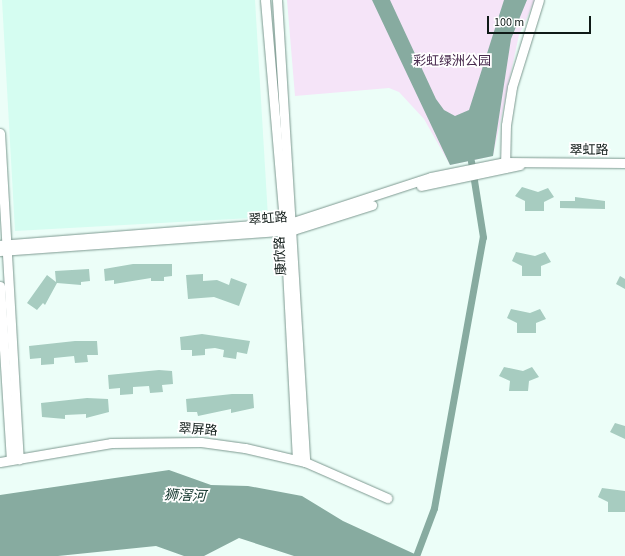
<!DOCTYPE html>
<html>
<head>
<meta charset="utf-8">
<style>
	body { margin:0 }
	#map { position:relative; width:625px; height:556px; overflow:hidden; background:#ecfef8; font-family:"Source Sans 3","Noto Sans SC",sans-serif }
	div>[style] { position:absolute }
	.built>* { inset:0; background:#d5fdf1 }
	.green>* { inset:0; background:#f5e4f8 }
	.water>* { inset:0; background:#87aba0 }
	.canal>* { height:7px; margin:-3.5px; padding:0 3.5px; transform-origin:3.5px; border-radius:3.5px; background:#87aba0 }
	.building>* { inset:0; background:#a7ccc0 }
	.roads { filter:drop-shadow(0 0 1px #7d9990) drop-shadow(0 0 1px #7d9990) }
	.minor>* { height:9px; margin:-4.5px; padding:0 4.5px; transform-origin:4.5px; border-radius:4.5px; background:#fff }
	span { translate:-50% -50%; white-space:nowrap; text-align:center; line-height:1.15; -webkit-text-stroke:3.5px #fff; paint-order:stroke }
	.park-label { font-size:13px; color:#47294d }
	.street-label { font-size:13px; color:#0f1a17 }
	.water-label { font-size:14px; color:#0d3128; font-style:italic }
	.scale { position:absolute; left:487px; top:16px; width:104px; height:18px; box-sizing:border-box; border:2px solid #0f1a17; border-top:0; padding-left:5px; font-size:12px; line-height:14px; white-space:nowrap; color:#0f1a17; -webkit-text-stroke:3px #fff; paint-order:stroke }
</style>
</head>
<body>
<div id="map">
	<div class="built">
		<i style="clip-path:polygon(2px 0,255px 0,268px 217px,15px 231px)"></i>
	</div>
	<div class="green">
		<i style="clip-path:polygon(287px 0,535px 0,519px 35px,493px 156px,450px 165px,424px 119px,399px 92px,389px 88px,295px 96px)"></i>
	</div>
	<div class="water">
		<i style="clip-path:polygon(372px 0,390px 0,436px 99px,444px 110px,455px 116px,469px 110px,504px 0,527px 0,511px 39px,493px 156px,450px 165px)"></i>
		<i style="clip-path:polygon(169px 470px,211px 485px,248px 486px,302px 496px,343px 521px,419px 556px,294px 556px,239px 538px,204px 556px,184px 556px,156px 546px,58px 556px,0 556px,0 495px)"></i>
	</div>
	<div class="canal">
		<i style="left:416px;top:556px;width:51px;rotate:-69.4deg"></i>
		<i style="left:434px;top:508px;width:275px;rotate:-79.8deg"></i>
		<i style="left:483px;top:237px;width:77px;rotate:-99deg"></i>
	</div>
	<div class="building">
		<i style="clip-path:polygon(522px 187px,538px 192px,548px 188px,554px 197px,544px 202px,544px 211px,525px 211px,525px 201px,515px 196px)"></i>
		<i style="clip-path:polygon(575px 197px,605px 201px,605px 209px,560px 208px,560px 201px,575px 201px)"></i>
		<i style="clip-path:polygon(516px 252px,535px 256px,545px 252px,551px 262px,541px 266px,541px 276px,522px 276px,522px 266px,512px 261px)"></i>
		<i style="clip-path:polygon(133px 264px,172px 264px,172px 276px,164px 277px,164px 281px,151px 281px,151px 278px,114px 284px,114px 280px,105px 281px,104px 269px)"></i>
		<i style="clip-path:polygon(89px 269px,90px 281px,81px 282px,81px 285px,57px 283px,45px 305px,43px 303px,37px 310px,27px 303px,47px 275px,56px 282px,55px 271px)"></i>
		<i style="clip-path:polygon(203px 274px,203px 281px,217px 280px,229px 285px,231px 278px,247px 284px,239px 306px,214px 297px,188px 299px,186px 275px)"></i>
		<i style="clip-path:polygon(620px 276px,625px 279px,625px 289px,616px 284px)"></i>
		<i style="clip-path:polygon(511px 309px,530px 313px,540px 309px,546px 319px,536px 323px,536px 333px,517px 333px,517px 323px,507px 318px)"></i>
		<i style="clip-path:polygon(202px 334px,250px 341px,247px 354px,237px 352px,236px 359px,223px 357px,224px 350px,215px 348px,205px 349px,205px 355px,192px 356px,192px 350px,181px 350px,180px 337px)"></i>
		<i style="clip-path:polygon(75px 341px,97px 341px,98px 355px,87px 355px,88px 362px,75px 363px,74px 356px,54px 358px,54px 364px,41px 365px,41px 358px,30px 359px,29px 346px)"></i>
		<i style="clip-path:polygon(504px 367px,523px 371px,532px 367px,539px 377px,529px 381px,528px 391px,509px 391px,510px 381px,499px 376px)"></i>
		<i style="clip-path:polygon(159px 370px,172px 371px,173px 384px,162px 385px,163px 392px,150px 393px,149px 386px,133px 387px,133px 394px,120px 395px,120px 388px,109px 389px,108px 375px)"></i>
		<i style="clip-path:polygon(232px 394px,253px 394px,254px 408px,231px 413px,231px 409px,198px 416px,197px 412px,187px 412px,186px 399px)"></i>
		<i style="clip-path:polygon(87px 398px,108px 399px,109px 412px,86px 418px,86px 414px,65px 415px,65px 419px,42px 417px,41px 403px)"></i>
		<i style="clip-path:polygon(615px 423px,625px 426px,625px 439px,610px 432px)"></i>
		<i style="clip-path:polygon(602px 488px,625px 491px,625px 512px,608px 512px,608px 502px,598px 497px)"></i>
	</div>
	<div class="roads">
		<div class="minor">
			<i style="left:265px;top:0;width:232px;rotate:85.1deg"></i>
			<i style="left:285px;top:231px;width:229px;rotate:87deg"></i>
			<i style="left:277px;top:0;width:463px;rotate:86.5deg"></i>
			<i style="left:0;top:133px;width:327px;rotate:86.7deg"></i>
			<i style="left:505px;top:168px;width:43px;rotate:-88.7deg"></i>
			<i style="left:506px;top:125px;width:38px;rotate:-81deg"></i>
			<i style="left:512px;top:87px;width:91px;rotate:-72.8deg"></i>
			<i style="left:421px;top:186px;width:101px;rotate:-12deg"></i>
			<i style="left:0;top:245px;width:294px;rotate:-4.5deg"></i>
			<i style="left:293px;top:222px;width:145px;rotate:-18.1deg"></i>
			<i style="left:431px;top:177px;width:76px;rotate:-11.5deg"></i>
			<i style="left:505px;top:162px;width:120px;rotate:0.5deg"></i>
			<i style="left:0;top:251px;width:294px;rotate:-4.1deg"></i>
			<i style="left:293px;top:230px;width:83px;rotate:-17.6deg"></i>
			<i style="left:0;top:286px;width:174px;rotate:86.4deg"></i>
			<i style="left:0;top:462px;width:113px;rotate:-9.7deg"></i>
			<i style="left:111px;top:443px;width:90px;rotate:-0.6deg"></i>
			<i style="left:201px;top:442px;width:44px;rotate:7.8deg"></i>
			<i style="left:245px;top:448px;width:62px;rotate:13.1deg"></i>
			<i style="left:305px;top:462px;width:90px;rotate:23.7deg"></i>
		</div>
	</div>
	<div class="park-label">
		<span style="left:452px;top:61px">彩虹绿洲公园</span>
	</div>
	<div class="street-label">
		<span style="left:589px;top:150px">翠虹路</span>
		<span style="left:268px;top:219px;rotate:-4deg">翠虹路</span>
		<span style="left:281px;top:256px;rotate:-93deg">康欣路</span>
		<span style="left:198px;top:430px;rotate:4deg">翠屏路</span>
	</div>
	<div class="water-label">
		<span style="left:185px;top:496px;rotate:2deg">狮滘河</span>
	</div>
	<div class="scale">100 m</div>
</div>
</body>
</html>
